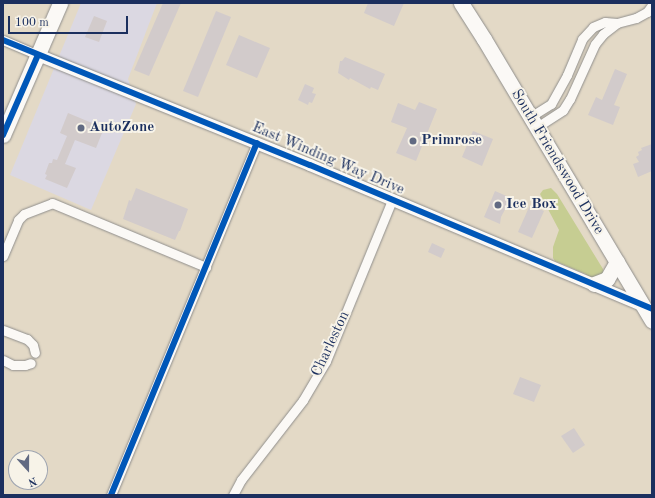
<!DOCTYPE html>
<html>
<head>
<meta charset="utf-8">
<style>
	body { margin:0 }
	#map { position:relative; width:655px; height:498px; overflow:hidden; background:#e3d9c6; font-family:"Old Standard TT",serif }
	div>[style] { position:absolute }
	.built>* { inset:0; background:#dbd8e2 }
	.green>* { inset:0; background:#c6cd92 }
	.building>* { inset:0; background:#d2cbcb }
	.roads { filter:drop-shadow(0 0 1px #8f8e8c) drop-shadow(0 0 1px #8f8e8c) }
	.minor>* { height:9px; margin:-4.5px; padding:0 4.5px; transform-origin:4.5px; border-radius:4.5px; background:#fbf9f6 }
	.tertiary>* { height:12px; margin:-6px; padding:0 6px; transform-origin:6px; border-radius:6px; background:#fbf9f6 }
	.primary>* { height:15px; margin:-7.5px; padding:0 7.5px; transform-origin:7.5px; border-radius:7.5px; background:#fbf9f6 }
	.cycleway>* { height:6px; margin:-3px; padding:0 3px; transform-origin:3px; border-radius:3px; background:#0057b8 }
	.dots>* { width:11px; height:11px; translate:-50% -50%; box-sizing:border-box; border:2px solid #f7f3e8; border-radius:50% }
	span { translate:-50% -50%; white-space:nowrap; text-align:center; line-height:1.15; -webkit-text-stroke:4px #f7f3e8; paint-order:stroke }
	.poi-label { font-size:15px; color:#1b2f5e; font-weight:700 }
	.left { translate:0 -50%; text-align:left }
	.street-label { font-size:15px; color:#1b2f5e }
	.frame { position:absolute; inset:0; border:4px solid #1b2f5e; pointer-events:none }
	.north { position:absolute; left:8px; top:450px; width:40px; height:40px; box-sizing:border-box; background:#f7f3e8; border:1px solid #9fa5b1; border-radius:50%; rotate:159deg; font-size:11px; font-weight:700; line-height:16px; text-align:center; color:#1b2f5e }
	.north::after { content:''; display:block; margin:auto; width:14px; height:18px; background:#616a82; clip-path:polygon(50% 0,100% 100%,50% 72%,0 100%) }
	.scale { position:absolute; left:8px; top:16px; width:120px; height:18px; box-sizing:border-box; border:2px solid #1b2f5e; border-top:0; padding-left:5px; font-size:12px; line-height:14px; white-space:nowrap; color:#1b2f5e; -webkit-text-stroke:3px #f7f3e8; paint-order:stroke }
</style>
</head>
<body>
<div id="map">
	<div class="built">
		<i style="clip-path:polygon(81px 3px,157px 3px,128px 79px,136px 104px,91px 210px,10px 175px)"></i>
	</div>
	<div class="green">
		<i style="clip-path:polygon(551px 188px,557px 194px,603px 269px,603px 273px,599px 279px,586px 276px,586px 274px,555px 261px,553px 258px,553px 247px,559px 230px,540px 194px,543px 190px)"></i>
	</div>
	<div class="building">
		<i style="clip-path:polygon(163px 3px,181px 3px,149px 76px,134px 70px)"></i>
		<i style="clip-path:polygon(368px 3px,404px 3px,394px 26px,364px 13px)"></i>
		<i style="clip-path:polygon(216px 11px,231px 17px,198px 97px,183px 91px)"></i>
		<i style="clip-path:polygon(94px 16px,107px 21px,99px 42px,85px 37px)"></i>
		<i style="clip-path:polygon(239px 35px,270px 48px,257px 78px,226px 65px)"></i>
		<i style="clip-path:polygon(345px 57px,385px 74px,378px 90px,371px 87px,370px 89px,350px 78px,349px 80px,338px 73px,340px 61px,342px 61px)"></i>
		<i style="clip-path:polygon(615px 69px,627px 74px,614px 105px,620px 107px,613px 125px,588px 115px,596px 97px,602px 100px)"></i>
		<i style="clip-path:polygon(305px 84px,314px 88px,312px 93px,316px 94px,312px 103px,309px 102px,308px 105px,298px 100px)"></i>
		<i style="clip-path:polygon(419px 102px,437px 109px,416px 161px,396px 153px,407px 128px,391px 122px,398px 103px,415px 110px)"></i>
		<i style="clip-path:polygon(68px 113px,104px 128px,96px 148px,75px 140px,65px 164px,76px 168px,67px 188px,45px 179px,47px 175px,45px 174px,49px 163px,52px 163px,53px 159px,57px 160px,67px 136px,60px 133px)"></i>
		<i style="clip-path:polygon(473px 131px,493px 139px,482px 166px,462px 157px)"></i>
		<i style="clip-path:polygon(652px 144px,652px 171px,638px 177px,633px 164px,639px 162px,636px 157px,639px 155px,638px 152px,642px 150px,641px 148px)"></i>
		<i style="clip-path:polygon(136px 188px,188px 209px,180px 231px,179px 231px,175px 240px,123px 219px,129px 200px,131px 201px)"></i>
		<i style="clip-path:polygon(495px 191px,511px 198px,501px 217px,500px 224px,484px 217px)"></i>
		<i style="clip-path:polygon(530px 205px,544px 211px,532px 238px,518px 232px)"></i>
		<i style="clip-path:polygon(432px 243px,445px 249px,441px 258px,428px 252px)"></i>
		<i style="clip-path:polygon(520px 377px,541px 385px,534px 402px,513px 394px)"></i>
		<i style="clip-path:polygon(574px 428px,585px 445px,573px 453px,561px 436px)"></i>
	</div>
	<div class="roads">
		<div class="minor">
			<i style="left:3px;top:40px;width:38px;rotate:23deg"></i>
			<i style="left:530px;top:117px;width:25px;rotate:-32deg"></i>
			<i style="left:551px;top:104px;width:33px;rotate:-61deg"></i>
			<i style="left:567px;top:75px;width:39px;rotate:-67deg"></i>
			<i style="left:582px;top:39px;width:16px;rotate:-47deg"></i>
			<i style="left:593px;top:27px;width:13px;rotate:-23deg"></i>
			<i style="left:605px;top:22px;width:12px;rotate:5deg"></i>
			<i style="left:617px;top:23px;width:20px;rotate:-15deg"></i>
			<i style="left:636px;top:18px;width:13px;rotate:-29deg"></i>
			<i style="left:647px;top:12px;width:9px;rotate:-54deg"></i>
			<i style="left:537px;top:127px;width:31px;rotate:-33deg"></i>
			<i style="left:563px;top:110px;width:13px;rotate:-58deg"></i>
			<i style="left:570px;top:99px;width:60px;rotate:-65.6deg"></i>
			<i style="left:595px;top:44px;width:13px;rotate:-51deg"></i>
			<i style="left:603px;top:34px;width:18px;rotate:-38deg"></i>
			<i style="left:3px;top:256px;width:39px;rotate:-67deg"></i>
			<i style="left:18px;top:220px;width:8px;rotate:-45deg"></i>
			<i style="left:24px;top:214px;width:30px;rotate:-21deg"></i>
			<i style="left:52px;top:203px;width:167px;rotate:22.6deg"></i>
			<i style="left:3px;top:330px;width:26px;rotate:21deg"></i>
			<i style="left:27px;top:339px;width:8px;rotate:45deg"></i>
			<i style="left:33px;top:345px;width:8px;rotate:76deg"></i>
			<i style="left:3px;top:360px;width:11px;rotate:27deg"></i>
			<i style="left:13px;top:365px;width:12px"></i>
			<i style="left:25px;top:365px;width:6px;rotate:-18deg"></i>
			<i style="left:111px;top:495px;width:381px;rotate:-67.5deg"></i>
			<i style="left:233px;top:495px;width:17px;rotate:-62deg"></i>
			<i style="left:241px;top:480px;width:101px;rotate:-52.2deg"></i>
			<i style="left:303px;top:400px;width:45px;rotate:-59.5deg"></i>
			<i style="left:326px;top:361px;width:174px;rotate:-67.7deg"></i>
		</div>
		<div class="tertiary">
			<i style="left:38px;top:55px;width:293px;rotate:22deg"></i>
			<i style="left:310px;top:165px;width:360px;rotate:22.9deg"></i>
		</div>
		<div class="primary">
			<i style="left:461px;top:3px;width:43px;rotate:57.4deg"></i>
			<i style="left:484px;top:39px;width:328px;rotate:59.2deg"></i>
			<i style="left:3px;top:135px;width:144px;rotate:-66.6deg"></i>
			<i style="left:594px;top:284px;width:14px;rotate:-21deg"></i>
			<i style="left:607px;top:279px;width:20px;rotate:-60deg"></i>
		</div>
	</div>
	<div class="cycleway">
		<i style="left:3px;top:40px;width:331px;rotate:22.2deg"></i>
		<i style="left:310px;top:165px;width:371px;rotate:22.8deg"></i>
		<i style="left:3px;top:135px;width:87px;rotate:-66.4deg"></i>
		<i style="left:111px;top:495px;width:381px;rotate:-67.5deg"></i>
	</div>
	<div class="dots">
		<i style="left:81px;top:128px;background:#616a82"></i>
		<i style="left:413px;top:141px;background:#616a82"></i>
		<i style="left:498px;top:205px;background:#616a82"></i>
	</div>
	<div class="poi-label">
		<span class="left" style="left:89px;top:128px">AutoZone</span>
		<span class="left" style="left:421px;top:141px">Primrose</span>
		<span class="left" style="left:506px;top:205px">Ice Box</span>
	</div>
	<div class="street-label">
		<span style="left:328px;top:159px;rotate:23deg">East Winding Way Drive</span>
		<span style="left:557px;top:162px;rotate:59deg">South Friendswood Drive</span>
		<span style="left:331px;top:344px;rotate:-65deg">Charleston</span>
	</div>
	<div class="frame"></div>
	<div class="north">N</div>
	<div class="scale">100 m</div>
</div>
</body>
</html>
